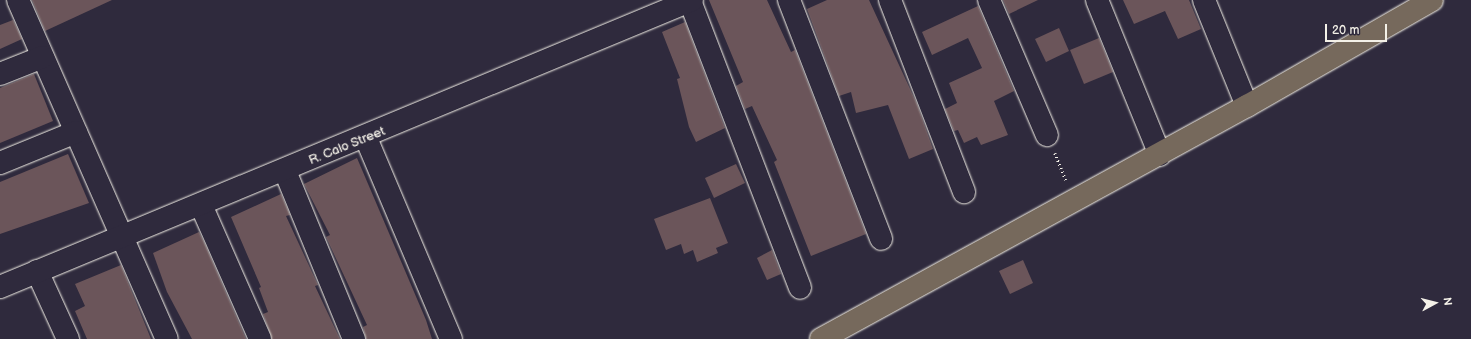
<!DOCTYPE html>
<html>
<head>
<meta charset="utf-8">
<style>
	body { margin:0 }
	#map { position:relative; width:1471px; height:339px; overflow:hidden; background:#2f2a3d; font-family:"Balsamiq Sans",sans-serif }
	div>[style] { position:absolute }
	.building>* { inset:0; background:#6b555a }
	.path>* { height:2.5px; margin-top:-1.25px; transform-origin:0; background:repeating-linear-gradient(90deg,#f4f1e8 0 1px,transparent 0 4px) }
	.roads { filter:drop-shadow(0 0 1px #f4f1e8) drop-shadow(0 0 1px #f4f1e8) }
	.minor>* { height:22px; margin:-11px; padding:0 11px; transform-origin:11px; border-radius:11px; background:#2f2a3d }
	.major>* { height:22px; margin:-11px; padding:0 11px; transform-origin:11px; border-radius:11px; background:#76695c }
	span { translate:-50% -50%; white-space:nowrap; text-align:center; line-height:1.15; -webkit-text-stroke:3.5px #2f2a3d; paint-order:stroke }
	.street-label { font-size:13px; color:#f4f1e8 }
	.north { position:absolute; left:1415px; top:283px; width:40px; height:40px; -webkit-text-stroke:3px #2f2a3d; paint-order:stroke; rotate:83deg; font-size:11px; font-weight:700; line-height:16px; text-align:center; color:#f4f1e8 }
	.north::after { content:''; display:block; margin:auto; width:14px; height:18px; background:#f4f1e8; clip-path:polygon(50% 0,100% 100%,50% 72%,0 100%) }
	.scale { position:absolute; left:1325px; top:24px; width:62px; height:18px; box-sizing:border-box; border:2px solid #f4f1e8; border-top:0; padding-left:5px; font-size:12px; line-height:14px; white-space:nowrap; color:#f4f1e8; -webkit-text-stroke:3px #2f2a3d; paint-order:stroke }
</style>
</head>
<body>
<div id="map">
	<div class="building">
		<i style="clip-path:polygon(32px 0,112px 0,45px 31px)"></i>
		<i style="clip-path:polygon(709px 0,767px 0,791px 52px,795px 50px,866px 234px,811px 256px,774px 162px,777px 160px,752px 106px,745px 109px,736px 86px,743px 82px)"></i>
		<i style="clip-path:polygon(827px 0,869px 0,917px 104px,933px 149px,909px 159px,888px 105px,856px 113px,851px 92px,839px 96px,807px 9px)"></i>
		<i style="clip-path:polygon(1003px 0,1038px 0,1009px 14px)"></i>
		<i style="clip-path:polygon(1123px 0,1189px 0,1201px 29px,1178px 39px,1165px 11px,1134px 24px)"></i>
		<i style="clip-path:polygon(978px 6px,1014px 91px,994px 101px,1008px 135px,981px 145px,977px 137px,964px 143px,958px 130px,954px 131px,945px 109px,957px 103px,949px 83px,982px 68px,968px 38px,932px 55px,922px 32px)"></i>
		<i style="clip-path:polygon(13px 20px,22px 39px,0 49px,0 25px)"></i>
		<i style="clip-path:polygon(685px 22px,725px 128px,696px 142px,689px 127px,677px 79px,680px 78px,662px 32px)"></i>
		<i style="clip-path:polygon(1059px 28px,1069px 51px,1046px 62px,1035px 39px)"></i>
		<i style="clip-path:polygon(1099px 38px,1113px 72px,1084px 84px,1070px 50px)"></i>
		<i style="clip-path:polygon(34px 74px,53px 121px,0 143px,0 88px)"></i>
		<i style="clip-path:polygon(68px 154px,89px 203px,0 234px,0 182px)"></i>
		<i style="clip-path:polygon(357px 158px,426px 320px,432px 339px,366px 339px,363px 327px,367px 325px,326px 237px,330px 235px,304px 184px)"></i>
		<i style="clip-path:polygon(736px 164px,745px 183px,714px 198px,705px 178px)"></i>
		<i style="clip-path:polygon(281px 194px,290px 215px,286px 216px,318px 285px,315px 286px,340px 339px,272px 339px,263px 314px,268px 312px,259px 288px,261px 287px,231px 217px)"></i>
		<i style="clip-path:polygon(710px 198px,728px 243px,716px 248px,718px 253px,697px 262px,693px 250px,684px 254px,681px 244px,666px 250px,654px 219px)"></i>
		<i style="clip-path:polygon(199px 232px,204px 242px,246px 339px,192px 339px,167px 292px,153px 253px)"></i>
		<i style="clip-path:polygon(772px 250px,781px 274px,767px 280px,757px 258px)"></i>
		<i style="clip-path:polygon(1023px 260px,1033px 283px,1010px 294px,999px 271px)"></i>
		<i style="clip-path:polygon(121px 265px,151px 339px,87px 339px,75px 311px,85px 306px,75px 284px)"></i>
	</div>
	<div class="path">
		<i style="left:1055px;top:153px;width:29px;rotate:68deg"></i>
	</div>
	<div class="roads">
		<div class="minor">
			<i style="left:18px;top:0;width:370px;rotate:66.3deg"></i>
			<i style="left:789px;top:0;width:256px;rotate:68.9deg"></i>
			<i style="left:890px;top:0;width:206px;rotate:68.9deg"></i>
			<i style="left:989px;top:0;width:147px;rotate:66.8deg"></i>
			<i style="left:1097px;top:0;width:167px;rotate:67.9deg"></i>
			<i style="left:1204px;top:0;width:114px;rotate:67.9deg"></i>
			<i style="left:690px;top:1px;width:307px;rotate:69deg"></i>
			<i style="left:0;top:74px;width:46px;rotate:-21.6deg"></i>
			<i style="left:366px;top:138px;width:218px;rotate:67.1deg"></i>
			<i style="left:0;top:163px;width:82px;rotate:-22.2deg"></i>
			<i style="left:285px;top:171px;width:182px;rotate:67.7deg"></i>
			<i style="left:201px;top:205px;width:146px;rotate:66.2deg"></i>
			<i style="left:37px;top:271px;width:75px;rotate:65.5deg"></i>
			<i style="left:0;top:287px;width:749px;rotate:-22.53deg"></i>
		</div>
		<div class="major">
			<i style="left:821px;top:339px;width:486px;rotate:-28.7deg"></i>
			<i style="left:1247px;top:106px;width:213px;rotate:-29.8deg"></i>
		</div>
	</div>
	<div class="street-label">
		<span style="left:347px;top:146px;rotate:-22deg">R. Calo Street</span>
	</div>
	<div class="north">N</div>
	<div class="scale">20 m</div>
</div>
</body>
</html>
